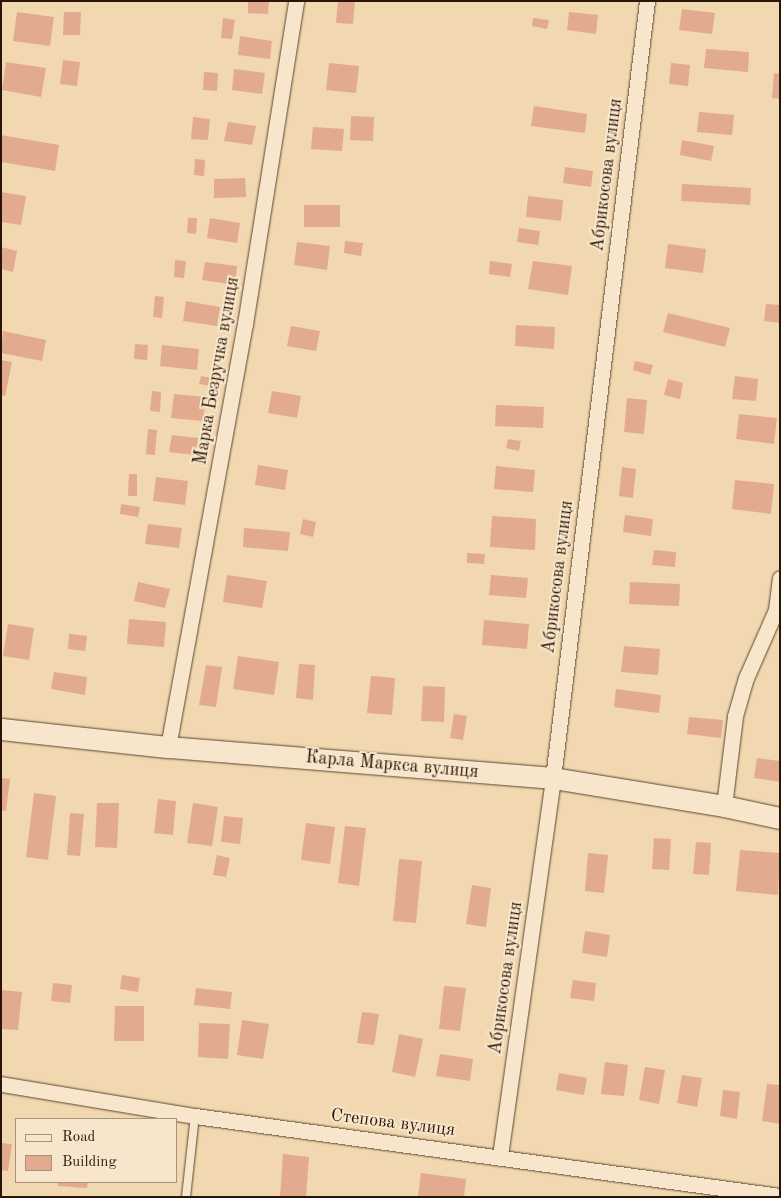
<!DOCTYPE html>
<html>
<head>
<meta charset="utf-8">
<style>
	body { margin:0 }
	#map { position:relative; width:781px; height:1198px; overflow:hidden; background:#f2d8b0; font-family:"Old Standard TT",serif }
	div>[style] { position:absolute }
	.building>* { inset:0; background:#e2aa8f }
	.roads { filter:drop-shadow(0 0 1px #5b462f) drop-shadow(0 0 1px #5b462f) }
	.lane>* { height:8px; margin:-4px; padding:0 4px; transform-origin:4px; border-radius:4px; background:#f7e6cc }
	.street>* { height:15px; margin:-7.5px; padding:0 7.5px; transform-origin:7.5px; border-radius:7.5px; background:#f7e6cc }
	.secondary>* { height:21px; margin:-10.5px; padding:0 10.5px; transform-origin:10.5px; border-radius:10.5px; background:#f7e6cc }
	span { translate:-50% -50%; white-space:nowrap; text-align:center; line-height:1.15; -webkit-text-stroke:4px #f7e6cc; paint-order:stroke }
	.street-label { font-size:18px; color:#291604 }
	.frame { position:absolute; inset:0; border:2px solid #291604; pointer-events:none }
	.legend { position:absolute; left:15px; top:1118px; width:162px; height:65px; box-sizing:border-box; background:#f7e6cc; border:1px solid #a5937c; margin:0; padding:6px 9px; list-style:none; font-size:15px; color:#291604 }
	.legend li { display:flex; align-items:center; gap:10px; height:25px }
	.legend b { width:25px; border:1px solid #a5937c }
</style>
</head>
<body>
<div id="map">
	<div class="building">
		<i style="clip-path:polygon(248px 1px,269px 1px,268px 14px,248px 13px)"></i>
		<i style="clip-path:polygon(338px 1px,355px 1px,353px 24px,336px 23px)"></i>
		<i style="clip-path:polygon(682px 9px,715px 13px,712px 34px,679px 30px)"></i>
		<i style="clip-path:polygon(17px 12px,54px 17px,50px 46px,13px 41px)"></i>
		<i style="clip-path:polygon(64px 12px,81px 12px,80px 35px,63px 35px)"></i>
		<i style="clip-path:polygon(569px 12px,598px 15px,596px 34px,567px 30px)"></i>
		<i style="clip-path:polygon(223px 18px,235px 20px,232px 39px,221px 38px)"></i>
		<i style="clip-path:polygon(533px 18px,549px 20px,547px 29px,532px 26px)"></i>
		<i style="clip-path:polygon(240px 36px,272px 41px,270px 59px,238px 55px)"></i>
		<i style="clip-path:polygon(706px 49px,749px 52px,748px 72px,704px 68px)"></i>
		<i style="clip-path:polygon(63px 60px,80px 62px,77px 86px,60px 84px)"></i>
		<i style="clip-path:polygon(6px 62px,46px 68px,41px 97px,2px 90px)"></i>
		<i style="clip-path:polygon(329px 63px,359px 66px,356px 93px,326px 90px)"></i>
		<i style="clip-path:polygon(671px 63px,690px 65px,688px 86px,669px 84px)"></i>
		<i style="clip-path:polygon(234px 69px,265px 73px,262px 94px,232px 90px)"></i>
		<i style="clip-path:polygon(204px 72px,218px 73px,217px 91px,203px 90px)"></i>
		<i style="clip-path:polygon(774px 73px,780px 74px,780px 99px,772px 98px)"></i>
		<i style="clip-path:polygon(534px 106px,587px 114px,585px 133px,531px 126px)"></i>
		<i style="clip-path:polygon(699px 112px,734px 115px,732px 135px,697px 132px)"></i>
		<i style="clip-path:polygon(351px 116px,374px 117px,373px 141px,350px 140px)"></i>
		<i style="clip-path:polygon(193px 117px,210px 119px,208px 140px,191px 139px)"></i>
		<i style="clip-path:polygon(228px 122px,256px 126px,252px 145px,224px 141px)"></i>
		<i style="clip-path:polygon(313px 127px,344px 129px,342px 151px,311px 149px)"></i>
		<i style="clip-path:polygon(1px 135px,59px 145px,55px 171px,1px 162px)"></i>
		<i style="clip-path:polygon(682px 140px,714px 146px,711px 161px,680px 155px)"></i>
		<i style="clip-path:polygon(195px 159px,205px 160px,204px 176px,194px 175px)"></i>
		<i style="clip-path:polygon(565px 167px,593px 171px,591px 187px,563px 183px)"></i>
		<i style="clip-path:polygon(245px 178px,246px 197px,214px 198px,214px 179px)"></i>
		<i style="clip-path:polygon(682px 184px,751px 188px,750px 205px,681px 201px)"></i>
		<i style="clip-path:polygon(1px 192px,26px 196px,21px 225px,1px 222px)"></i>
		<i style="clip-path:polygon(528px 196px,563px 200px,561px 221px,526px 217px)"></i>
		<i style="clip-path:polygon(304px 205px,340px 205px,340px 227px,304px 227px)"></i>
		<i style="clip-path:polygon(188px 218px,197px 218px,196px 234px,187px 233px)"></i>
		<i style="clip-path:polygon(210px 218px,240px 223px,237px 243px,207px 238px)"></i>
		<i style="clip-path:polygon(519px 228px,540px 231px,538px 245px,517px 242px)"></i>
		<i style="clip-path:polygon(345px 241px,363px 243px,361px 256px,344px 253px)"></i>
		<i style="clip-path:polygon(297px 242px,330px 246px,327px 270px,294px 265px)"></i>
		<i style="clip-path:polygon(668px 244px,706px 249px,703px 273px,665px 268px)"></i>
		<i style="clip-path:polygon(1px 247px,17px 251px,13px 272px,1px 269px)"></i>
		<i style="clip-path:polygon(175px 260px,186px 261px,184px 278px,174px 277px)"></i>
		<i style="clip-path:polygon(490px 261px,512px 264px,510px 277px,489px 274px)"></i>
		<i style="clip-path:polygon(533px 261px,572px 266px,568px 295px,528px 289px)"></i>
		<i style="clip-path:polygon(205px 262px,237px 266px,235px 285px,202px 280px)"></i>
		<i style="clip-path:polygon(155px 296px,164px 297px,162px 318px,153px 317px)"></i>
		<i style="clip-path:polygon(186px 301px,220px 307px,217px 326px,183px 321px)"></i>
		<i style="clip-path:polygon(766px 304px,780px 305px,780px 323px,764px 321px)"></i>
		<i style="clip-path:polygon(668px 313px,730px 328px,725px 347px,663px 332px)"></i>
		<i style="clip-path:polygon(516px 325px,555px 327px,554px 349px,515px 346px)"></i>
		<i style="clip-path:polygon(291px 326px,320px 331px,316px 351px,287px 346px)"></i>
		<i style="clip-path:polygon(3px 331px,46px 340px,42px 361px,1px 353px)"></i>
		<i style="clip-path:polygon(135px 344px,148px 345px,147px 360px,134px 359px)"></i>
		<i style="clip-path:polygon(162px 345px,199px 349px,197px 370px,160px 366px)"></i>
		<i style="clip-path:polygon(1px 360px,12px 362px,5px 396px,1px 395px)"></i>
		<i style="clip-path:polygon(635px 361px,653px 365px,650px 375px,633px 370px)"></i>
		<i style="clip-path:polygon(201px 376px,219px 379px,218px 387px,199px 384px)"></i>
		<i style="clip-path:polygon(735px 376px,758px 379px,756px 401px,732px 399px)"></i>
		<i style="clip-path:polygon(668px 379px,683px 383px,680px 399px,664px 395px)"></i>
		<i style="clip-path:polygon(152px 391px,161px 392px,160px 412px,150px 411px)"></i>
		<i style="clip-path:polygon(272px 391px,301px 396px,297px 418px,268px 413px)"></i>
		<i style="clip-path:polygon(174px 394px,206px 397px,203px 421px,171px 418px)"></i>
		<i style="clip-path:polygon(627px 398px,647px 400px,644px 434px,624px 432px)"></i>
		<i style="clip-path:polygon(496px 405px,544px 407px,543px 428px,495px 426px)"></i>
		<i style="clip-path:polygon(739px 414px,777px 418px,774px 444px,736px 439px)"></i>
		<i style="clip-path:polygon(148px 429px,157px 430px,155px 455px,146px 454px)"></i>
		<i style="clip-path:polygon(172px 435px,198px 438px,196px 455px,169px 452px)"></i>
		<i style="clip-path:polygon(508px 439px,521px 441px,519px 451px,506px 448px)"></i>
		<i style="clip-path:polygon(258px 465px,288px 470px,285px 490px,255px 485px)"></i>
		<i style="clip-path:polygon(496px 466px,535px 470px,533px 492px,494px 489px)"></i>
		<i style="clip-path:polygon(622px 467px,636px 469px,633px 498px,619px 496px)"></i>
		<i style="clip-path:polygon(129px 474px,137px 474px,137px 496px,128px 496px)"></i>
		<i style="clip-path:polygon(156px 477px,188px 481px,185px 505px,153px 501px)"></i>
		<i style="clip-path:polygon(735px 480px,774px 484px,771px 514px,732px 509px)"></i>
		<i style="clip-path:polygon(121px 504px,140px 507px,138px 517px,120px 514px)"></i>
		<i style="clip-path:polygon(625px 515px,653px 519px,651px 536px,623px 532px)"></i>
		<i style="clip-path:polygon(492px 516px,536px 519px,535px 550px,490px 547px)"></i>
		<i style="clip-path:polygon(303px 519px,316px 522px,313px 537px,300px 534px)"></i>
		<i style="clip-path:polygon(148px 524px,182px 528px,179px 548px,145px 544px)"></i>
		<i style="clip-path:polygon(244px 528px,290px 532px,288px 551px,243px 547px)"></i>
		<i style="clip-path:polygon(654px 550px,676px 552px,675px 567px,652px 565px)"></i>
		<i style="clip-path:polygon(467px 553px,485px 554px,484px 564px,467px 563px)"></i>
		<i style="clip-path:polygon(227px 575px,267px 581px,262px 608px,223px 602px)"></i>
		<i style="clip-path:polygon(491px 575px,528px 578px,526px 598px,489px 595px)"></i>
		<i style="clip-path:polygon(138px 582px,170px 589px,165px 608px,134px 601px)"></i>
		<i style="clip-path:polygon(630px 582px,680px 584px,679px 606px,629px 604px)"></i>
		<i style="clip-path:polygon(129px 619px,166px 622px,164px 647px,127px 644px)"></i>
		<i style="clip-path:polygon(484px 620px,529px 624px,527px 649px,482px 645px)"></i>
		<i style="clip-path:polygon(8px 624px,34px 628px,29px 660px,3px 656px)"></i>
		<i style="clip-path:polygon(69px 634px,87px 636px,85px 651px,68px 649px)"></i>
		<i style="clip-path:polygon(624px 646px,660px 649px,658px 675px,621px 672px)"></i>
		<i style="clip-path:polygon(238px 656px,279px 662px,274px 695px,233px 689px)"></i>
		<i style="clip-path:polygon(299px 664px,315px 665px,313px 700px,296px 698px)"></i>
		<i style="clip-path:polygon(206px 665px,222px 667px,216px 707px,199px 705px)"></i>
		<i style="clip-path:polygon(54px 672px,87px 677px,85px 695px,51px 689px)"></i>
		<i style="clip-path:polygon(371px 676px,395px 678px,392px 715px,367px 713px)"></i>
		<i style="clip-path:polygon(423px 686px,445px 687px,444px 722px,421px 721px)"></i>
		<i style="clip-path:polygon(616px 689px,661px 695px,659px 713px,614px 707px)"></i>
		<i style="clip-path:polygon(454px 714px,467px 716px,463px 740px,450px 738px)"></i>
		<i style="clip-path:polygon(689px 717px,723px 720px,721px 738px,687px 734px)"></i>
		<i style="clip-path:polygon(757px 758px,780px 761px,780px 782px,754px 778px)"></i>
		<i style="clip-path:polygon(1px 778px,10px 779px,6px 811px,1px 810px)"></i>
		<i style="clip-path:polygon(34px 793px,56px 796px,48px 860px,26px 857px)"></i>
		<i style="clip-path:polygon(158px 799px,176px 801px,173px 835px,154px 833px)"></i>
		<i style="clip-path:polygon(97px 803px,119px 803px,117px 848px,95px 847px)"></i>
		<i style="clip-path:polygon(193px 803px,218px 807px,212px 846px,187px 843px)"></i>
		<i style="clip-path:polygon(70px 813px,84px 814px,80px 856px,67px 855px)"></i>
		<i style="clip-path:polygon(224px 816px,243px 818px,240px 844px,221px 842px)"></i>
		<i style="clip-path:polygon(306px 823px,335px 827px,330px 864px,301px 860px)"></i>
		<i style="clip-path:polygon(345px 826px,366px 828px,359px 886px,338px 883px)"></i>
		<i style="clip-path:polygon(654px 838px,671px 839px,669px 870px,652px 869px)"></i>
		<i style="clip-path:polygon(696px 842px,711px 843px,709px 875px,693px 874px)"></i>
		<i style="clip-path:polygon(740px 850px,780px 853px,778px 895px,736px 891px)"></i>
		<i style="clip-path:polygon(588px 853px,608px 855px,604px 893px,585px 891px)"></i>
		<i style="clip-path:polygon(217px 855px,230px 858px,226px 877px,213px 875px)"></i>
		<i style="clip-path:polygon(399px 859px,422px 861px,416px 923px,393px 921px)"></i>
		<i style="clip-path:polygon(472px 885px,491px 888px,486px 927px,466px 924px)"></i>
		<i style="clip-path:polygon(585px 931px,610px 935px,607px 957px,582px 953px)"></i>
		<i style="clip-path:polygon(122px 975px,140px 978px,138px 992px,120px 989px)"></i>
		<i style="clip-path:polygon(573px 980px,596px 983px,594px 1001px,570px 998px)"></i>
		<i style="clip-path:polygon(53px 983px,72px 985px,70px 1003px,51px 1001px)"></i>
		<i style="clip-path:polygon(444px 986px,466px 988px,460px 1031px,439px 1029px)"></i>
		<i style="clip-path:polygon(196px 988px,232px 992px,230px 1009px,194px 1005px)"></i>
		<i style="clip-path:polygon(1px 990px,22px 992px,18px 1030px,1px 1029px)"></i>
		<i style="clip-path:polygon(115px 1006px,144px 1006px,144px 1041px,114px 1041px)"></i>
		<i style="clip-path:polygon(362px 1012px,379px 1014px,374px 1045px,357px 1043px)"></i>
		<i style="clip-path:polygon(242px 1020px,269px 1024px,263px 1059px,237px 1055px)"></i>
		<i style="clip-path:polygon(199px 1023px,230px 1024px,228px 1059px,198px 1057px)"></i>
		<i style="clip-path:polygon(399px 1034px,423px 1039px,415px 1077px,392px 1072px)"></i>
		<i style="clip-path:polygon(440px 1054px,473px 1059px,470px 1081px,436px 1076px)"></i>
		<i style="clip-path:polygon(605px 1062px,628px 1065px,624px 1096px,601px 1094px)"></i>
		<i style="clip-path:polygon(645px 1067px,665px 1070px,659px 1104px,639px 1100px)"></i>
		<i style="clip-path:polygon(559px 1073px,587px 1078px,584px 1095px,556px 1090px)"></i>
		<i style="clip-path:polygon(682px 1075px,702px 1078px,697px 1107px,677px 1103px)"></i>
		<i style="clip-path:polygon(767px 1084px,780px 1085px,780px 1124px,762px 1121px)"></i>
		<i style="clip-path:polygon(723px 1090px,740px 1092px,737px 1119px,720px 1116px)"></i>
		<i style="clip-path:polygon(1px 1143px,12px 1144px,8px 1171px,1px 1170px)"></i>
		<i style="clip-path:polygon(283px 1154px,309px 1157px,306px 1197px,280px 1197px)"></i>
		<i style="clip-path:polygon(421px 1173px,466px 1179px,464px 1197px,418px 1196px)"></i>
		<i style="clip-path:polygon(58px 1182px,88px 1182px,87px 1188px,58px 1186px)"></i>
	</div>
	<div class="roads">
		<div class="lane">
			<i style="left:186px;top:1197px;width:81px;rotate:-83.7deg"></i>
		</div>
		<div class="street">
			<i style="left:168px;top:747px;width:430px;rotate:-79.7deg"></i>
			<i style="left:245px;top:324px;width:327px;rotate:-81deg"></i>
			<i style="left:724px;top:806px;width:91px;rotate:-83deg"></i>
			<i style="left:735px;top:716px;width:40px;rotate:-74deg"></i>
			<i style="left:746px;top:678px;width:74px;rotate:-66.2deg"></i>
			<i style="left:776px;top:610px;width:32px;rotate:-83deg"></i>
			<i style="left:1px;top:1084px;width:197px;rotate:9.4deg"></i>
			<i style="left:195px;top:1116px;width:590px;rotate:7.79deg"></i>
			<i style="left:500px;top:1156px;width:382px;rotate:-82deg"></i>
			<i style="left:553px;top:778px;width:783px;rotate:-83.1deg"></i>
		</div>
		<div class="secondary">
			<i style="left:1px;top:729px;width:168px;rotate:6.2deg"></i>
			<i style="left:168px;top:747px;width:386px;rotate:4.6deg"></i>
			<i style="left:553px;top:778px;width:173px;rotate:9.3deg"></i>
			<i style="left:724px;top:806px;width:57px;rotate:12.1deg"></i>
		</div>
	</div>
	<div class="street-label">
		<span style="left:607px;top:175px;rotate:-83deg">Абрикосова вулиця</span>
		<span style="left:217px;top:371px;rotate:-80deg">Марка Безручка вулиця</span>
		<span style="left:558px;top:577px;rotate:-83deg">Абрикосова вулиця</span>
		<span style="left:392px;top:765px;rotate:5deg">Карла Маркса вулиця</span>
		<span style="left:506px;top:978px;rotate:-82deg">Абрикосова вулиця</span>
		<span style="left:393px;top:1123px;rotate:7deg">Степова вулиця</span>
	</div>
	<div class="frame"></div>
	<ul class="legend">
	<li><b style="height:6px;background:#f7e6cc"></b>Road</li>
	<li><b style="height:14px;background:#e2aa8f"></b>Building</li>
	</ul>
</div>
</body>
</html>
